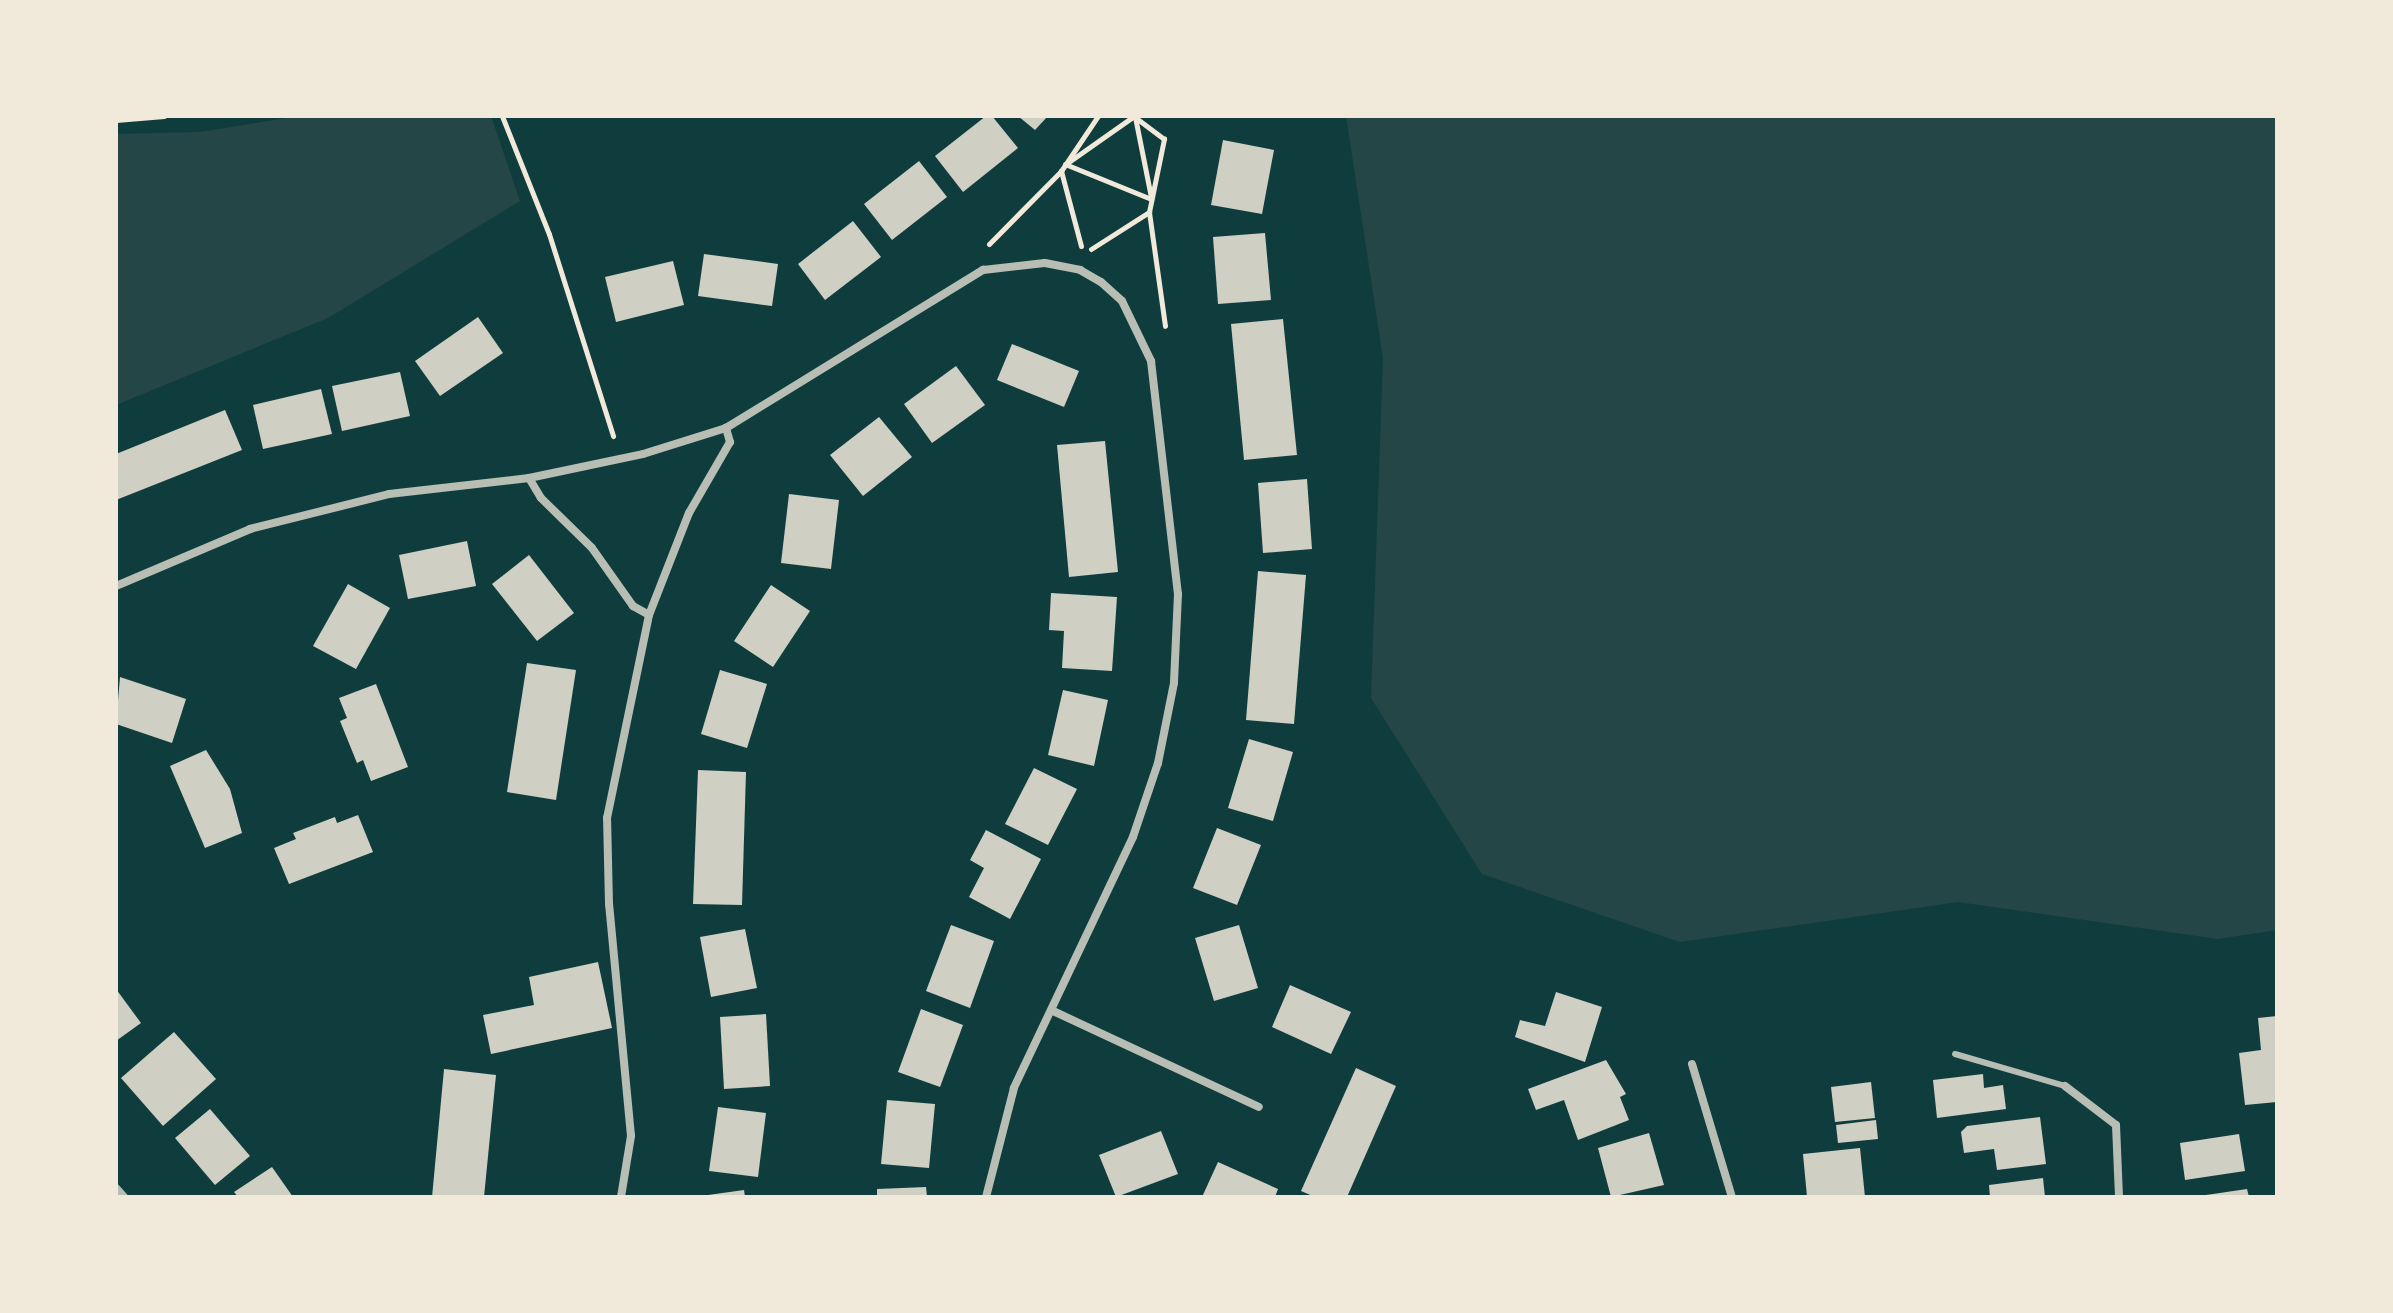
<!DOCTYPE html>
<html>
<head>
<meta charset="utf-8">
<style>
	body { margin:0 }
	#map { position:relative; width:2393px; height:1313px; overflow:hidden; background:#0f3d3e; font-family:Commissioner,sans-serif }
	div>[style] { position:absolute }
	.green>* { inset:0; background:#244646 }
	.building>* { inset:0; background:#cfcfc3 }
	.path>* { height:5px; margin:-2.5px; padding:0 2.5px; transform-origin:2.5px; border-radius:2.5px; background:#f1e9da }
	.service>* { height:6px; margin:-3px; padding:0 3px; transform-origin:3px; border-radius:3px; background:#b8beb3 }
	.minor>* { height:8px; margin:-4px; padding:0 4px; transform-origin:4px; border-radius:4px; background:#b8beb3 }
	span { translate:-50% -50%; white-space:nowrap; text-align:center; line-height:1.15; -webkit-text-stroke:8px #f1e9da; paint-order:stroke }
	.frame { position:absolute; inset:0; border:118px solid #f1e9da; pointer-events:none }
</style>
</head>
<body>
<div id="map">
	<div class="green">
		<i style="clip-path:polygon(299px 116px,491px 116px,520px 201px,328px 318px,116px 405px,116px 134px,200px 132px)"></i>
		<i style="clip-path:polygon(1346px 116px,2277px 116px,2277px 930px,2218px 939px,1958px 902px,1680px 942px,1482px 874px,1371px 698px,1383px 358px)"></i>
	</div>
	<div class="building">
		<i style="clip-path:polygon(986px 116px,992px 116px,1018px 148px,963px 192px,935px 156px)"></i>
		<i style="clip-path:polygon(1018px 116px,1048px 116px,1035px 130px)"></i>
		<i style="clip-path:polygon(1223px 140px,1274px 150px,1262px 214px,1211px 205px)"></i>
		<i style="clip-path:polygon(919px 161px,947px 197px,892px 240px,864px 204px)"></i>
		<i style="clip-path:polygon(853px 221px,881px 257px,825px 300px,798px 264px)"></i>
		<i style="clip-path:polygon(1265px 233px,1271px 300px,1218px 304px,1213px 237px)"></i>
		<i style="clip-path:polygon(704px 254px,778px 264px,772px 306px,698px 296px)"></i>
		<i style="clip-path:polygon(673px 261px,684px 305px,616px 322px,605px 277px)"></i>
		<i style="clip-path:polygon(478px 317px,503px 353px,440px 396px,415px 361px)"></i>
		<i style="clip-path:polygon(1283px 319px,1297px 455px,1244px 460px,1231px 324px)"></i>
		<i style="clip-path:polygon(1012px 344px,1079px 371px,1064px 407px,997px 380px)"></i>
		<i style="clip-path:polygon(956px 366px,985px 405px,932px 443px,904px 404px)"></i>
		<i style="clip-path:polygon(400px 372px,410px 416px,342px 431px,332px 386px)"></i>
		<i style="clip-path:polygon(321px 389px,332px 434px,263px 449px,253px 405px)"></i>
		<i style="clip-path:polygon(225px 410px,242px 450px,116px 500px,116px 454px)"></i>
		<i style="clip-path:polygon(879px 417px,912px 457px,863px 496px,830px 455px)"></i>
		<i style="clip-path:polygon(1105px 441px,1118px 572px,1069px 577px,1057px 445px)"></i>
		<i style="clip-path:polygon(1307px 479px,1312px 549px,1263px 553px,1258px 483px)"></i>
		<i style="clip-path:polygon(789px 494px,839px 500px,831px 569px,781px 563px)"></i>
		<i style="clip-path:polygon(467px 541px,476px 586px,408px 599px,399px 555px)"></i>
		<i style="clip-path:polygon(529px 555px,574px 613px,537px 641px,492px 584px)"></i>
		<i style="clip-path:polygon(1258px 571px,1306px 575px,1294px 724px,1246px 720px)"></i>
		<i style="clip-path:polygon(348px 584px,390px 608px,356px 669px,313px 646px)"></i>
		<i style="clip-path:polygon(771px 585px,810px 611px,773px 667px,734px 641px)"></i>
		<i style="clip-path:polygon(1051px 593px,1117px 597px,1112px 671px,1062px 668px,1064px 631px,1049px 630px)"></i>
		<i style="clip-path:polygon(527px 663px,576px 670px,556px 800px,507px 792px)"></i>
		<i style="clip-path:polygon(720px 670px,767px 684px,747px 748px,701px 734px)"></i>
		<i style="clip-path:polygon(120px 677px,186px 699px,172px 743px,116px 724px)"></i>
		<i style="clip-path:polygon(376px 684px,408px 767px,371px 781px,363px 760px,357px 763px,340px 721px,347px 718px,339px 698px)"></i>
		<i style="clip-path:polygon(1063px 690px,1108px 700px,1094px 766px,1048px 755px)"></i>
		<i style="clip-path:polygon(1249px 739px,1293px 752px,1273px 821px,1228px 808px)"></i>
		<i style="clip-path:polygon(206px 750px,230px 789px,242px 833px,205px 848px,170px 766px)"></i>
		<i style="clip-path:polygon(1034px 768px,1077px 789px,1048px 845px,1005px 824px)"></i>
		<i style="clip-path:polygon(698px 770px,746px 772px,742px 905px,693px 904px)"></i>
		<i style="clip-path:polygon(358px 815px,373px 852px,289px 884px,274px 848px,296px 839px,293px 833px,335px 817px,337px 823px)"></i>
		<i style="clip-path:polygon(1217px 828px,1261px 845px,1237px 905px,1193px 888px)"></i>
		<i style="clip-path:polygon(986px 830px,1041px 859px,1010px 919px,969px 897px,984px 868px,970px 860px)"></i>
		<i style="clip-path:polygon(951px 925px,994px 941px,970px 1008px,926px 991px)"></i>
		<i style="clip-path:polygon(1239px 925px,1258px 988px,1214px 1001px,1195px 938px)"></i>
		<i style="clip-path:polygon(745px 929px,757px 988px,711px 997px,700px 937px)"></i>
		<i style="clip-path:polygon(598px 962px,612px 1028px,491px 1054px,483px 1015px,534px 1005px,529px 977px)"></i>
		<i style="clip-path:polygon(1290px 985px,1351px 1012px,1331px 1054px,1272px 1027px)"></i>
		<i style="clip-path:polygon(116px 989px,141px 1023px,116px 1041px)"></i>
		<i style="clip-path:polygon(1556px 992px,1602px 1007px,1585px 1062px,1515px 1037px,1520px 1020px,1545px 1026px)"></i>
		<i style="clip-path:polygon(921px 1009px,963px 1025px,940px 1087px,898px 1072px)"></i>
		<i style="clip-path:polygon(766px 1014px,770px 1086px,724px 1089px,720px 1017px)"></i>
		<i style="clip-path:polygon(2277px 1016px,2277px 1102px,2245px 1105px,2239px 1053px,2261px 1050px,2258px 1018px)"></i>
		<i style="clip-path:polygon(174px 1032px,216px 1079px,163px 1126px,121px 1078px)"></i>
		<i style="clip-path:polygon(1606px 1060px,1626px 1094px,1620px 1097px,1629px 1120px,1578px 1140px,1564px 1100px,1536px 1110px,1528px 1089px)"></i>
		<i style="clip-path:polygon(1356px 1068px,1396px 1086px,1347px 1197px,1315px 1197px,1301px 1191px)"></i>
		<i style="clip-path:polygon(444px 1069px,496px 1075px,484px 1197px,432px 1197px)"></i>
		<i style="clip-path:polygon(1983px 1074px,1984px 1088px,2003px 1085px,2006px 1109px,1937px 1118px,1933px 1080px)"></i>
		<i style="clip-path:polygon(1871px 1082px,1875px 1118px,1835px 1122px,1831px 1087px)"></i>
		<i style="clip-path:polygon(887px 1100px,935px 1104px,929px 1168px,881px 1164px)"></i>
		<i style="clip-path:polygon(718px 1107px,766px 1113px,758px 1177px,709px 1171px)"></i>
		<i style="clip-path:polygon(210px 1109px,250px 1156px,215px 1185px,175px 1138px)"></i>
		<i style="clip-path:polygon(2040px 1117px,2046px 1164px,1997px 1170px,1994px 1149px,1964px 1153px,1961px 1132px,1967px 1126px)"></i>
		<i style="clip-path:polygon(1876px 1120px,1878px 1139px,1838px 1143px,1836px 1125px)"></i>
		<i style="clip-path:polygon(1161px 1131px,1178px 1174px,1116px 1197px,1099px 1155px)"></i>
		<i style="clip-path:polygon(1649px 1133px,1664px 1185px,1611px 1197px,1598px 1148px)"></i>
		<i style="clip-path:polygon(2239px 1134px,2245px 1171px,2185px 1180px,2180px 1143px)"></i>
		<i style="clip-path:polygon(1860px 1148px,1865px 1197px,1807px 1197px,1803px 1154px)"></i>
		<i style="clip-path:polygon(1218px 1162px,1278px 1189px,1275px 1197px,1202px 1197px)"></i>
		<i style="clip-path:polygon(272px 1167px,293px 1197px,238px 1197px,234px 1192px)"></i>
		<i style="clip-path:polygon(2043px 1178px,2045px 1197px,1990px 1197px,1989px 1185px)"></i>
		<i style="clip-path:polygon(926px 1187px,927px 1197px,877px 1197px,877px 1189px)"></i>
		<i style="clip-path:polygon(2247px 1189px,2249px 1197px,2206px 1197px,2206px 1195px)"></i>
		<i style="clip-path:polygon(744px 1190px,745px 1197px,709px 1197px,708px 1195px)"></i>
	</div>
	<div class="path">
		<i style="left:502px;top:116px;width:127px;rotate:68.3deg"></i>
		<i style="left:549px;top:234px;width:212px;rotate:72.4deg"></i>
		<i style="left:1135px;top:117px;width:82px;rotate:78.7deg"></i>
		<i style="left:116px;top:120px;width:48px;rotate:-4.8deg"></i>
		<i style="left:1070px;top:161px;width:78px;rotate:-35.1deg"></i>
		<i style="left:1065px;top:164px;width:93px;rotate:22.1deg"></i>
		<i style="left:1149px;top:212px;width:115px;rotate:82deg"></i>
		<i style="left:989px;top:244px;width:103px;rotate:-45.4deg"></i>
		<i style="left:1081px;top:246px;width:78px;rotate:-104.9deg"></i>
		<i style="left:1061px;top:171px;width:66px;rotate:-56.1deg"></i>
		<i style="left:1091px;top:249px;width:69px;rotate:-32.5deg"></i>
		<i style="left:1149px;top:212px;width:75px;rotate:-78.4deg"></i>
		<i style="left:1164px;top:139px;width:38px;rotate:-143deg"></i>
	</div>
	<div class="service">
		<i style="left:1955px;top:1054px;width:115px;rotate:16.2deg"></i>
	</div>
	<div class="minor">
		<i style="left:529px;top:478px;width:23px;rotate:59deg"></i>
		<i style="left:541px;top:498px;width:71px;rotate:44.4deg"></i>
		<i style="left:592px;top:548px;width:71px;rotate:54.7deg"></i>
		<i style="left:633px;top:606px;width:18px;rotate:29deg"></i>
		<i style="left:116px;top:586px;width:146px;rotate:-23deg"></i>
		<i style="left:250px;top:529px;width:143px;rotate:-14.1deg"></i>
		<i style="left:389px;top:494px;width:141px;rotate:-6.5deg"></i>
		<i style="left:529px;top:478px;width:116px;rotate:-11.9deg"></i>
		<i style="left:643px;top:454px;width:87px;rotate:-17.4deg"></i>
		<i style="left:726px;top:428px;width:302px;rotate:-31.6deg"></i>
		<i style="left:983px;top:270px;width:62px;rotate:-6.4deg"></i>
		<i style="left:1045px;top:263px;width:36px;rotate:11deg"></i>
		<i style="left:1080px;top:270px;width:24px;rotate:30deg"></i>
		<i style="left:1101px;top:282px;width:28px;rotate:42deg"></i>
		<i style="left:1122px;top:301px;width:67px;rotate:64.2deg"></i>
		<i style="left:1151px;top:361px;width:235px;rotate:83.4deg"></i>
		<i style="left:1178px;top:594px;width:89px;rotate:92.6deg"></i>
		<i style="left:1174px;top:683px;width:82px;rotate:101.3deg"></i>
		<i style="left:1158px;top:763px;width:78px;rotate:108.7deg"></i>
		<i style="left:1133px;top:837px;width:278px;rotate:115.4deg"></i>
		<i style="left:1014px;top:1088px;width:113px;rotate:104.4deg"></i>
		<i style="left:1053px;top:1011px;width:227px;rotate:25deg"></i>
		<i style="left:1692px;top:1064px;width:139px;rotate:73.3deg"></i>
		<i style="left:2065px;top:1086px;width:64px;rotate:37.4deg"></i>
		<i style="left:2116px;top:1125px;width:72px;rotate:87.6deg"></i>
		<i style="left:116px;top:1188px;width:12px;rotate:48deg"></i>
		<i style="left:621px;top:1197px;width:62px;rotate:-80.7deg"></i>
		<i style="left:631px;top:1136px;width:233px;rotate:-95.4deg"></i>
		<i style="left:609px;top:904px;width:86px;rotate:-91.3deg"></i>
		<i style="left:607px;top:818px;width:207px;rotate:-78.3deg"></i>
		<i style="left:649px;top:615px;width:110px;rotate:-68.6deg"></i>
		<i style="left:689px;top:513px;width:82px;rotate:-60deg"></i>
		<i style="left:730px;top:442px;width:15px;rotate:-106deg"></i>
	</div>
	<div class="frame"></div>
</div>
</body>
</html>
